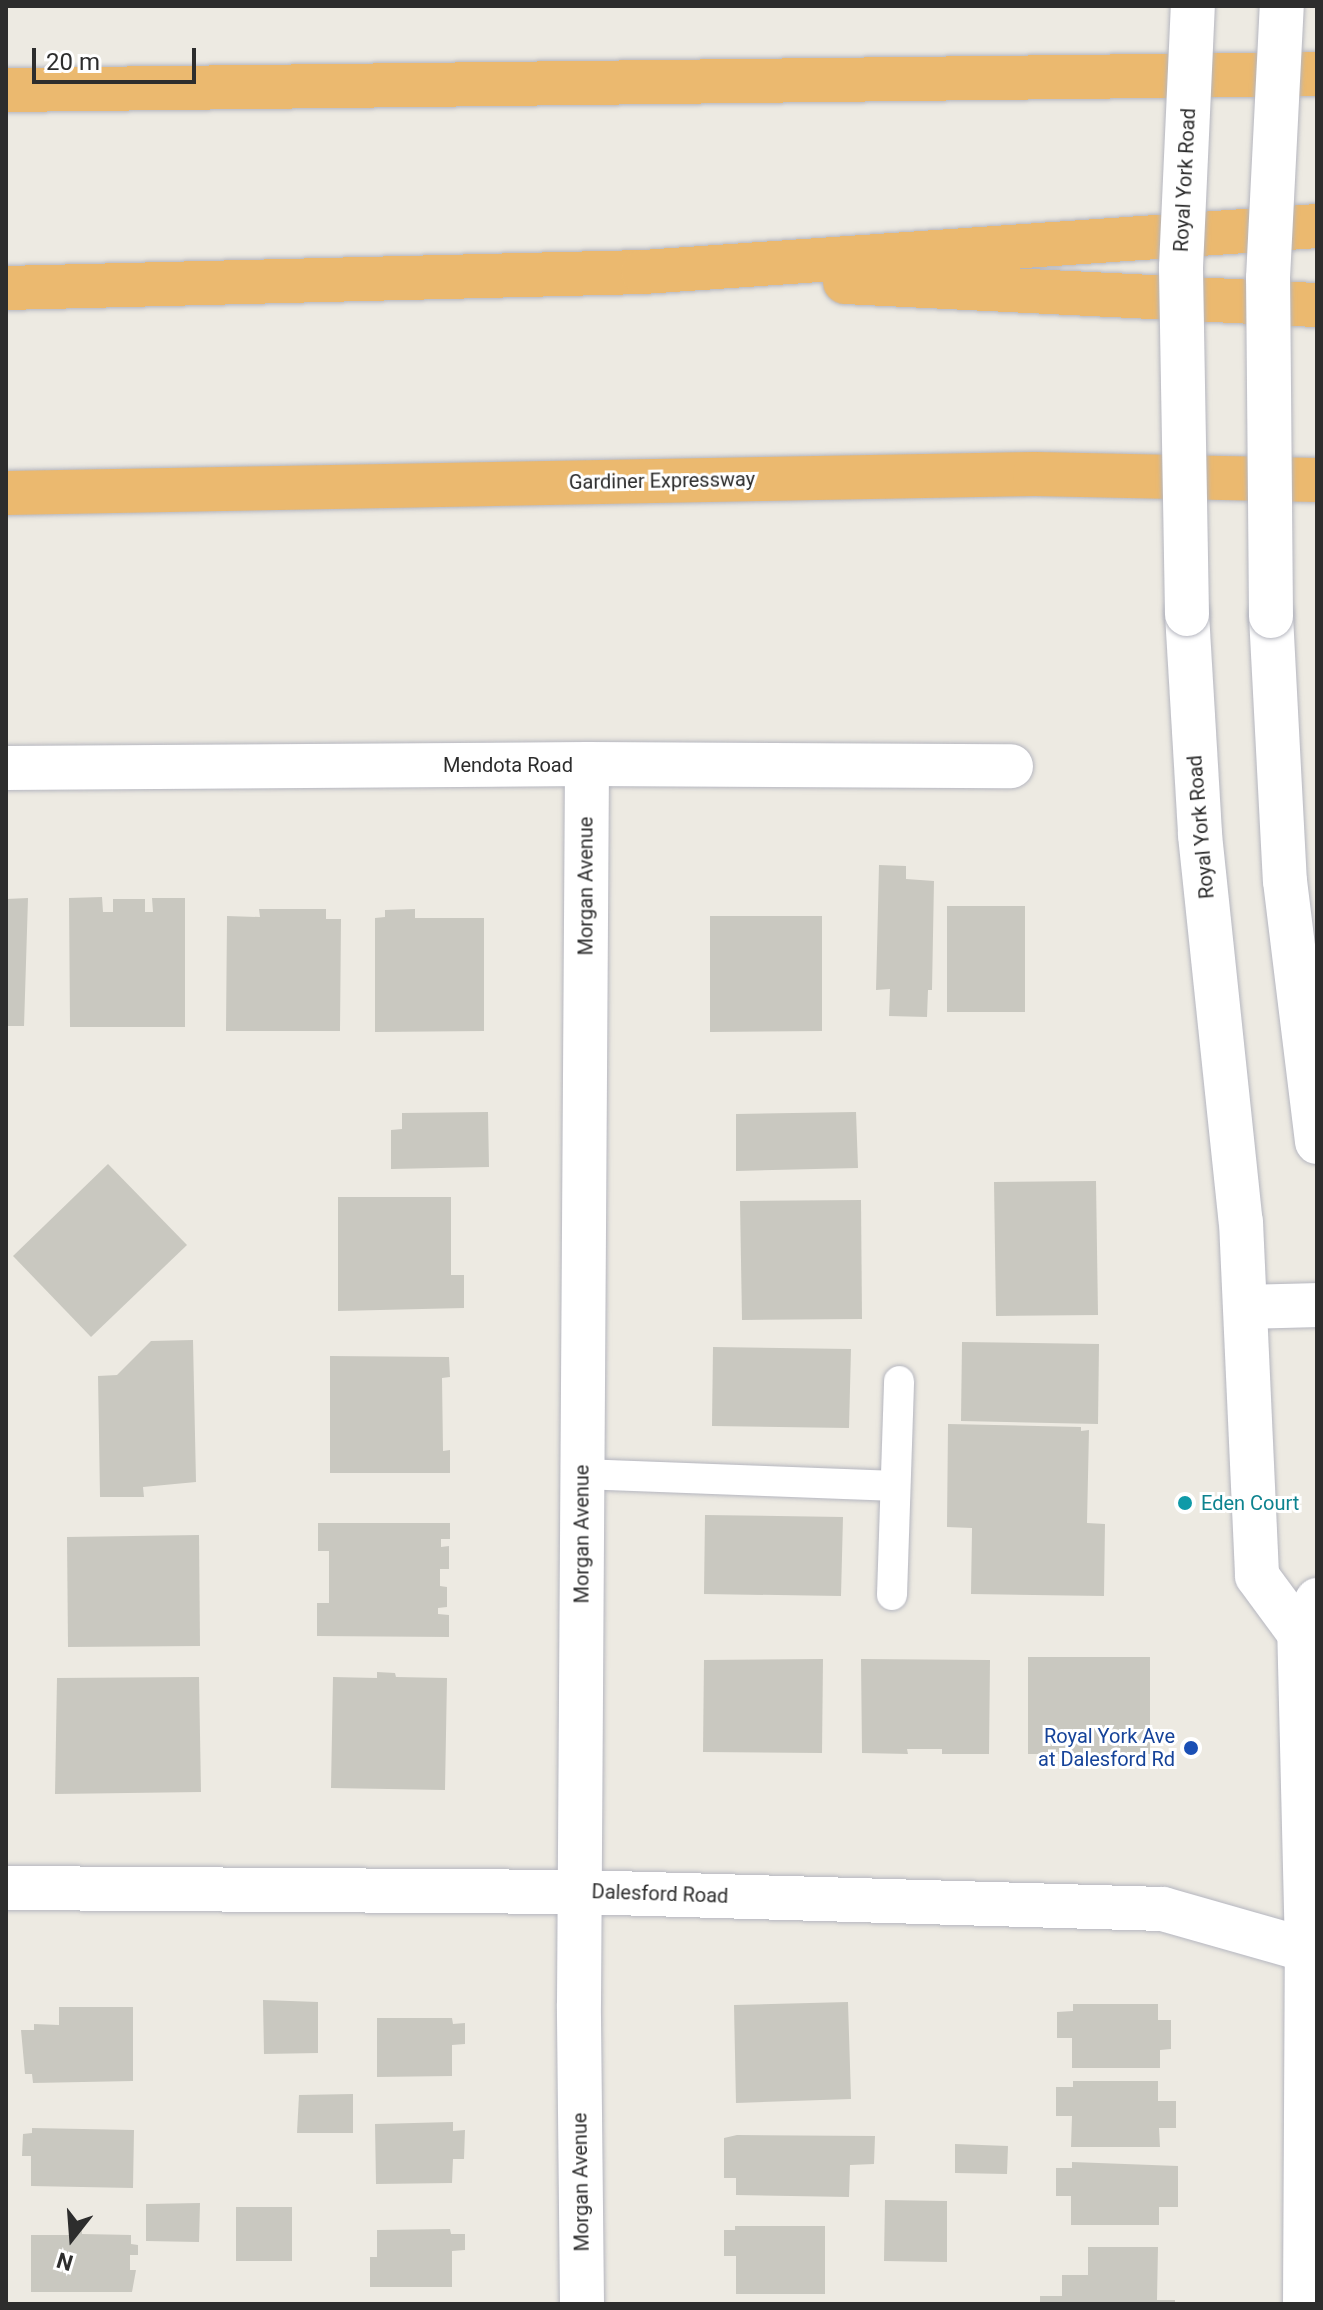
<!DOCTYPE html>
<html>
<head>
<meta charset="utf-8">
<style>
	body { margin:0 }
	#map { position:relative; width:1323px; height:2310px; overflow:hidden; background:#edeae2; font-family:Roboto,sans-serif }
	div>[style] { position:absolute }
	.building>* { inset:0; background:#c9c8c0 }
	.roads { filter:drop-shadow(0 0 2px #b5b6bf) drop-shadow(0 0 2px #b5b6bf) }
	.lane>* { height:30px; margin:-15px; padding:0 15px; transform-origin:15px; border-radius:15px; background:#fff }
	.street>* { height:44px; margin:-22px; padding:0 22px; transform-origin:22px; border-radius:22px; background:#fff }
	.secondary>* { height:44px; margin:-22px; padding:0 22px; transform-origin:22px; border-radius:22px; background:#fff }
	.highway>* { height:44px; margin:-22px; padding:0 22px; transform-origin:22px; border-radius:22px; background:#ebb96f }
	.bridges { filter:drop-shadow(0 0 2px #b5b6bf) drop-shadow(0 0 2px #b5b6bf) }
	.secondary-bridge>* { height:44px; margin:-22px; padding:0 22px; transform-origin:22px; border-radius:22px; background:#fff }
	.dots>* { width:22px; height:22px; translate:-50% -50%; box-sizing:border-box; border:4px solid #fff; border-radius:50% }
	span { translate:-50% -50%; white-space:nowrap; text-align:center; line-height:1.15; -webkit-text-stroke:6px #fff; paint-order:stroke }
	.street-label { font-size:20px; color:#2d2d2d }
	.culture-label { font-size:20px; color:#0d838f }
	.left { translate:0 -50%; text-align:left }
	.transit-label { font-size:20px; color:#164399 }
	.right { translate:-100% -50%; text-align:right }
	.frame { position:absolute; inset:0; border:8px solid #2d2d2d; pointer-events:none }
	.north { position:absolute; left:32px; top:2198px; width:80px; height:80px; -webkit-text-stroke:6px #fff; paint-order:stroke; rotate:197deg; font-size:22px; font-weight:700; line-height:32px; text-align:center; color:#2d2d2d }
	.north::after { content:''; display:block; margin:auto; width:28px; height:36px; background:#2d2d2d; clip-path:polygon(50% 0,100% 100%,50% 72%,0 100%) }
	.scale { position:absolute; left:32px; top:48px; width:164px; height:36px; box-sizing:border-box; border:4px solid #2d2d2d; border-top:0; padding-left:10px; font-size:24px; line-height:28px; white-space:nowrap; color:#2d2d2d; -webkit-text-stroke:6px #fff; paint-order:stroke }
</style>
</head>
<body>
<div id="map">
	<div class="building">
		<i style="clip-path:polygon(879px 865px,906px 866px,906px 879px,934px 881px,932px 990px,928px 990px,927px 1017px,889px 1016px,890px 989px,876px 990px)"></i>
		<i style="clip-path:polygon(102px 897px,103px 912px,113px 912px,113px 899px,145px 899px,145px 912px,153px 912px,152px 898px,185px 898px,185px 1027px,70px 1027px,69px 898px)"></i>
		<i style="clip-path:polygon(28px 898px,24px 1026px,6px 1026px,6px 899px)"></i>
		<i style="clip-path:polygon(947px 906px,1025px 906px,1025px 1012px,947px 1012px)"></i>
		<i style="clip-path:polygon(259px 909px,326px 909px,326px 919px,341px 919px,340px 1031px,226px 1031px,227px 916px,260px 917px)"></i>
		<i style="clip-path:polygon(415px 909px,415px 918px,484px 918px,484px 1031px,375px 1032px,375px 918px,385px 917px,385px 910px)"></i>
		<i style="clip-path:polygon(710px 916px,822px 916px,822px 1031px,710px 1032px)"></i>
		<i style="clip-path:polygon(488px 1112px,489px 1167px,391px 1169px,391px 1130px,402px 1129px,402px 1113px)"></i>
		<i style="clip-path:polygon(856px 1112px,858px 1168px,736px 1171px,736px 1114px)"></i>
		<i style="clip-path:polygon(108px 1164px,187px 1245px,91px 1337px,13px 1256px)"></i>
		<i style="clip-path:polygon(1096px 1181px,1098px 1315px,996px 1316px,994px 1182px)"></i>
		<i style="clip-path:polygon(338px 1197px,451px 1197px,451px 1275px,464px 1275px,464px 1308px,338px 1311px)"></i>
		<i style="clip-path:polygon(861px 1200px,862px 1319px,742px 1320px,740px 1201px)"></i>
		<i style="clip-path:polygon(193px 1340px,196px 1482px,143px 1487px,144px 1497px,100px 1497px,98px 1376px,117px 1375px,151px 1341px)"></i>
		<i style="clip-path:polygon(962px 1342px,1099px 1344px,1098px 1424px,961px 1421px)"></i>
		<i style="clip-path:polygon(713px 1347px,851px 1349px,849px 1428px,712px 1426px)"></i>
		<i style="clip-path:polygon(330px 1356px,449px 1357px,450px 1377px,442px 1378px,443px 1451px,450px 1450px,450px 1473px,330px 1473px)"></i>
		<i style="clip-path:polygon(948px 1424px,1081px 1427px,1081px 1431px,1089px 1430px,1087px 1523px,1105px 1524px,1104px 1596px,971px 1594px,972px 1528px,947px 1527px)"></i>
		<i style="clip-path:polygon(705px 1515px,843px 1517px,841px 1596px,704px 1594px)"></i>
		<i style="clip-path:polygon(318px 1523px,450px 1523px,450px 1539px,441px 1539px,441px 1547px,449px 1546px,449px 1569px,440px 1569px,440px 1586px,447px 1587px,447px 1607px,438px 1608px,438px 1614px,449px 1615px,449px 1637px,317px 1636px,317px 1603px,329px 1603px,329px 1551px,318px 1551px)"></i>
		<i style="clip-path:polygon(199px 1535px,200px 1646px,68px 1647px,67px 1537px)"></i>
		<i style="clip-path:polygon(1028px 1657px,1150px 1657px,1150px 1754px,1028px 1754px)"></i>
		<i style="clip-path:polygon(823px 1659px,822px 1753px,703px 1752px,704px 1660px)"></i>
		<i style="clip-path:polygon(861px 1659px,990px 1660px,989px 1754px,942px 1754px,942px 1749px,907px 1749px,908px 1754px,862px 1753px)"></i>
		<i style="clip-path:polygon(377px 1672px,395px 1673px,396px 1677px,447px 1678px,445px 1790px,331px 1788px,333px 1677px,377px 1678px)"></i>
		<i style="clip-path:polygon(199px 1677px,201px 1792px,55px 1794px,57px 1678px)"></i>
		<i style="clip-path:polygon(263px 2000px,318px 2002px,318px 2053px,264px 2054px)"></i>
		<i style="clip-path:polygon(848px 2002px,851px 2099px,736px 2103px,734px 2005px)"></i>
		<i style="clip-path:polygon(1073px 2004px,1158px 2004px,1158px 2020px,1171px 2020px,1171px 2049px,1160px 2050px,1160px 2068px,1072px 2068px,1072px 2038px,1057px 2038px,1057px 2012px,1073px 2011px)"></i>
		<i style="clip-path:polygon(59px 2007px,133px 2007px,133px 2081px,33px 2083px,32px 2074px,25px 2074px,21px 2030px,34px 2030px,34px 2024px,59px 2025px)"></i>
		<i style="clip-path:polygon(377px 2018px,452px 2018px,453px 2024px,465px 2023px,465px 2044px,452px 2045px,452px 2076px,377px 2077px)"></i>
		<i style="clip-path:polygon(1073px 2081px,1158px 2081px,1158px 2101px,1176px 2101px,1176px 2128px,1159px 2128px,1160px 2147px,1071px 2147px,1072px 2116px,1056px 2116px,1056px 2087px,1073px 2087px)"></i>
		<i style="clip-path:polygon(353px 2094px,353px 2133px,297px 2133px,299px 2095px)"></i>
		<i style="clip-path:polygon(453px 2122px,453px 2131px,465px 2130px,464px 2159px,453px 2159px,452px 2183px,376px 2184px,375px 2124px)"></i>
		<i style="clip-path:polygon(32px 2128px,134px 2130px,133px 2188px,31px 2186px,31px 2156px,22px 2156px,23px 2134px,32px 2133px)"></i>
		<i style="clip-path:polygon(737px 2135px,875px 2136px,874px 2164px,850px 2165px,849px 2197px,736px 2195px,736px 2178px,724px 2178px,724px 2138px)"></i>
		<i style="clip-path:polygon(955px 2144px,1008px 2146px,1007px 2174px,955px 2173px)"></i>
		<i style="clip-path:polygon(1072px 2162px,1178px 2166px,1178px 2207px,1159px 2207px,1159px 2225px,1071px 2225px,1071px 2196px,1056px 2196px,1056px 2168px,1072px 2168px)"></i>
		<i style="clip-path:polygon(885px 2200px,947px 2201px,947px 2262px,884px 2261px)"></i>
		<i style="clip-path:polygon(200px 2203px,199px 2242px,146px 2241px,146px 2204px)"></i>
		<i style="clip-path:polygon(236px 2207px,292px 2207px,292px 2261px,236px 2261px)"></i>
		<i style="clip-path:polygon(69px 2226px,82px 2226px,82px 2234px,131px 2235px,131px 2244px,138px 2245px,138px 2255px,130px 2255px,130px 2270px,136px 2270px,132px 2292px,31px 2292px,31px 2235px,69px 2235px)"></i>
		<i style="clip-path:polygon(735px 2226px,825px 2226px,825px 2294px,736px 2294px,736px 2256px,724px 2256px,724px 2230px,735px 2230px)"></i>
		<i style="clip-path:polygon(450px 2229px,451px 2234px,465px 2234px,465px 2250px,452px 2251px,452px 2287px,370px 2287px,370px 2257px,377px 2257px,377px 2230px)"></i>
		<i style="clip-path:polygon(1088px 2247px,1158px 2247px,1157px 2300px,1175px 2300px,1175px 2304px,1040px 2304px,1040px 2296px,1062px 2296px,1062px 2275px,1088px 2275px)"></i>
	</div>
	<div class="roads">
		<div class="lane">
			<i style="left:583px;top:1474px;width:312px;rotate:2.2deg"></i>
			<i style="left:892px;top:1595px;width:214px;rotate:-88.1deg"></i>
		</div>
		<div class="street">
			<i style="left:6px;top:768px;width:581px;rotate:-0.39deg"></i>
			<i style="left:587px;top:764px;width:424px;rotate:0.3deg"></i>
			<i style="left:1246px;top:1307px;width:71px;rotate:-1.6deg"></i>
			<i style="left:6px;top:1888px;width:574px;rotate:0.4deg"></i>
			<i style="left:580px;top:1892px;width:583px;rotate:1.67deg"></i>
			<i style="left:1163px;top:1909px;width:160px;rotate:15.9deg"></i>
			<i style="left:582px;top:2304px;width:300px;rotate:-90.6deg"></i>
			<i style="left:579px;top:2004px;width:1240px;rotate:-89.63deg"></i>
		</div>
		<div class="secondary">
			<i style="left:1187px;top:614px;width:221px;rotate:86.6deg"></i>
			<i style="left:1200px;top:835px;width:389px;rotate:84deg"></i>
			<i style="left:1241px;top:1222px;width:354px;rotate:87.4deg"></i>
			<i style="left:1257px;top:1576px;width:71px;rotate:53.6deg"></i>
			<i style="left:1271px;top:616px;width:265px;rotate:87deg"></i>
			<i style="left:1285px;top:881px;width:263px;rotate:83deg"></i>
			<i style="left:1305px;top:2304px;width:354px;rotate:-89.7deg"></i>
			<i style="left:1307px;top:1950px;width:317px;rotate:-91.4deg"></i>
			<i style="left:1299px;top:1633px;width:38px;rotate:-61deg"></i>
		</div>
		<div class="highway">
			<i style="left:6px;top:90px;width:1311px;rotate:-0.7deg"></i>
			<i style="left:845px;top:282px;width:473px;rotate:2.8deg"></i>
			<i style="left:6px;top:288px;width:637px;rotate:-1.44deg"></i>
			<i style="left:643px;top:272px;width:676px;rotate:-3.9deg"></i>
			<i style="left:6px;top:493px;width:1029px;rotate:-1.06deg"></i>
			<i style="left:1035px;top:474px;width:282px;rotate:1.2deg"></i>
		</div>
	</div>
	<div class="bridges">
		<div class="secondary-bridge">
			<i style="left:1187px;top:614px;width:347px;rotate:-91deg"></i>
			<i style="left:1181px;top:267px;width:261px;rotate:-87.4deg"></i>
			<i style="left:1271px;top:616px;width:338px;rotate:-90.5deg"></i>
			<i style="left:1268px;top:278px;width:272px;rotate:-87.1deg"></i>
		</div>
	</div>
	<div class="dots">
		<i style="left:1185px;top:1503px;background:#0f9aa8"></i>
		<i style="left:1191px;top:1748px;background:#1a4fb4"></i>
	</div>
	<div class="street-label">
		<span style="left:1185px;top:180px;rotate:-87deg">Royal York Road</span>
		<span style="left:662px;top:481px;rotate:-1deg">Gardiner Expressway</span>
		<span style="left:508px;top:765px">Mendota Road</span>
		<span style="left:1201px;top:827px;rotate:-95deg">Royal York Road</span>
		<span style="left:586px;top:886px;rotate:-90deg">Morgan Avenue</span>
		<span style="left:582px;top:1534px;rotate:-90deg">Morgan Avenue</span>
		<span style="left:660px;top:1894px;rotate:2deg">Dalesford Road</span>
		<span style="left:581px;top:2182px;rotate:-91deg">Morgan Avenue</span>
	</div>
	<div class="culture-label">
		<span class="left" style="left:1201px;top:1503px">Eden Court</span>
	</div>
	<div class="transit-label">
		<span class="right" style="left:1175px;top:1748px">Royal York Ave<br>at Dalesford Rd</span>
	</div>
	<div class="frame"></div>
	<div class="north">N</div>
	<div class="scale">20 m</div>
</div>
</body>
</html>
